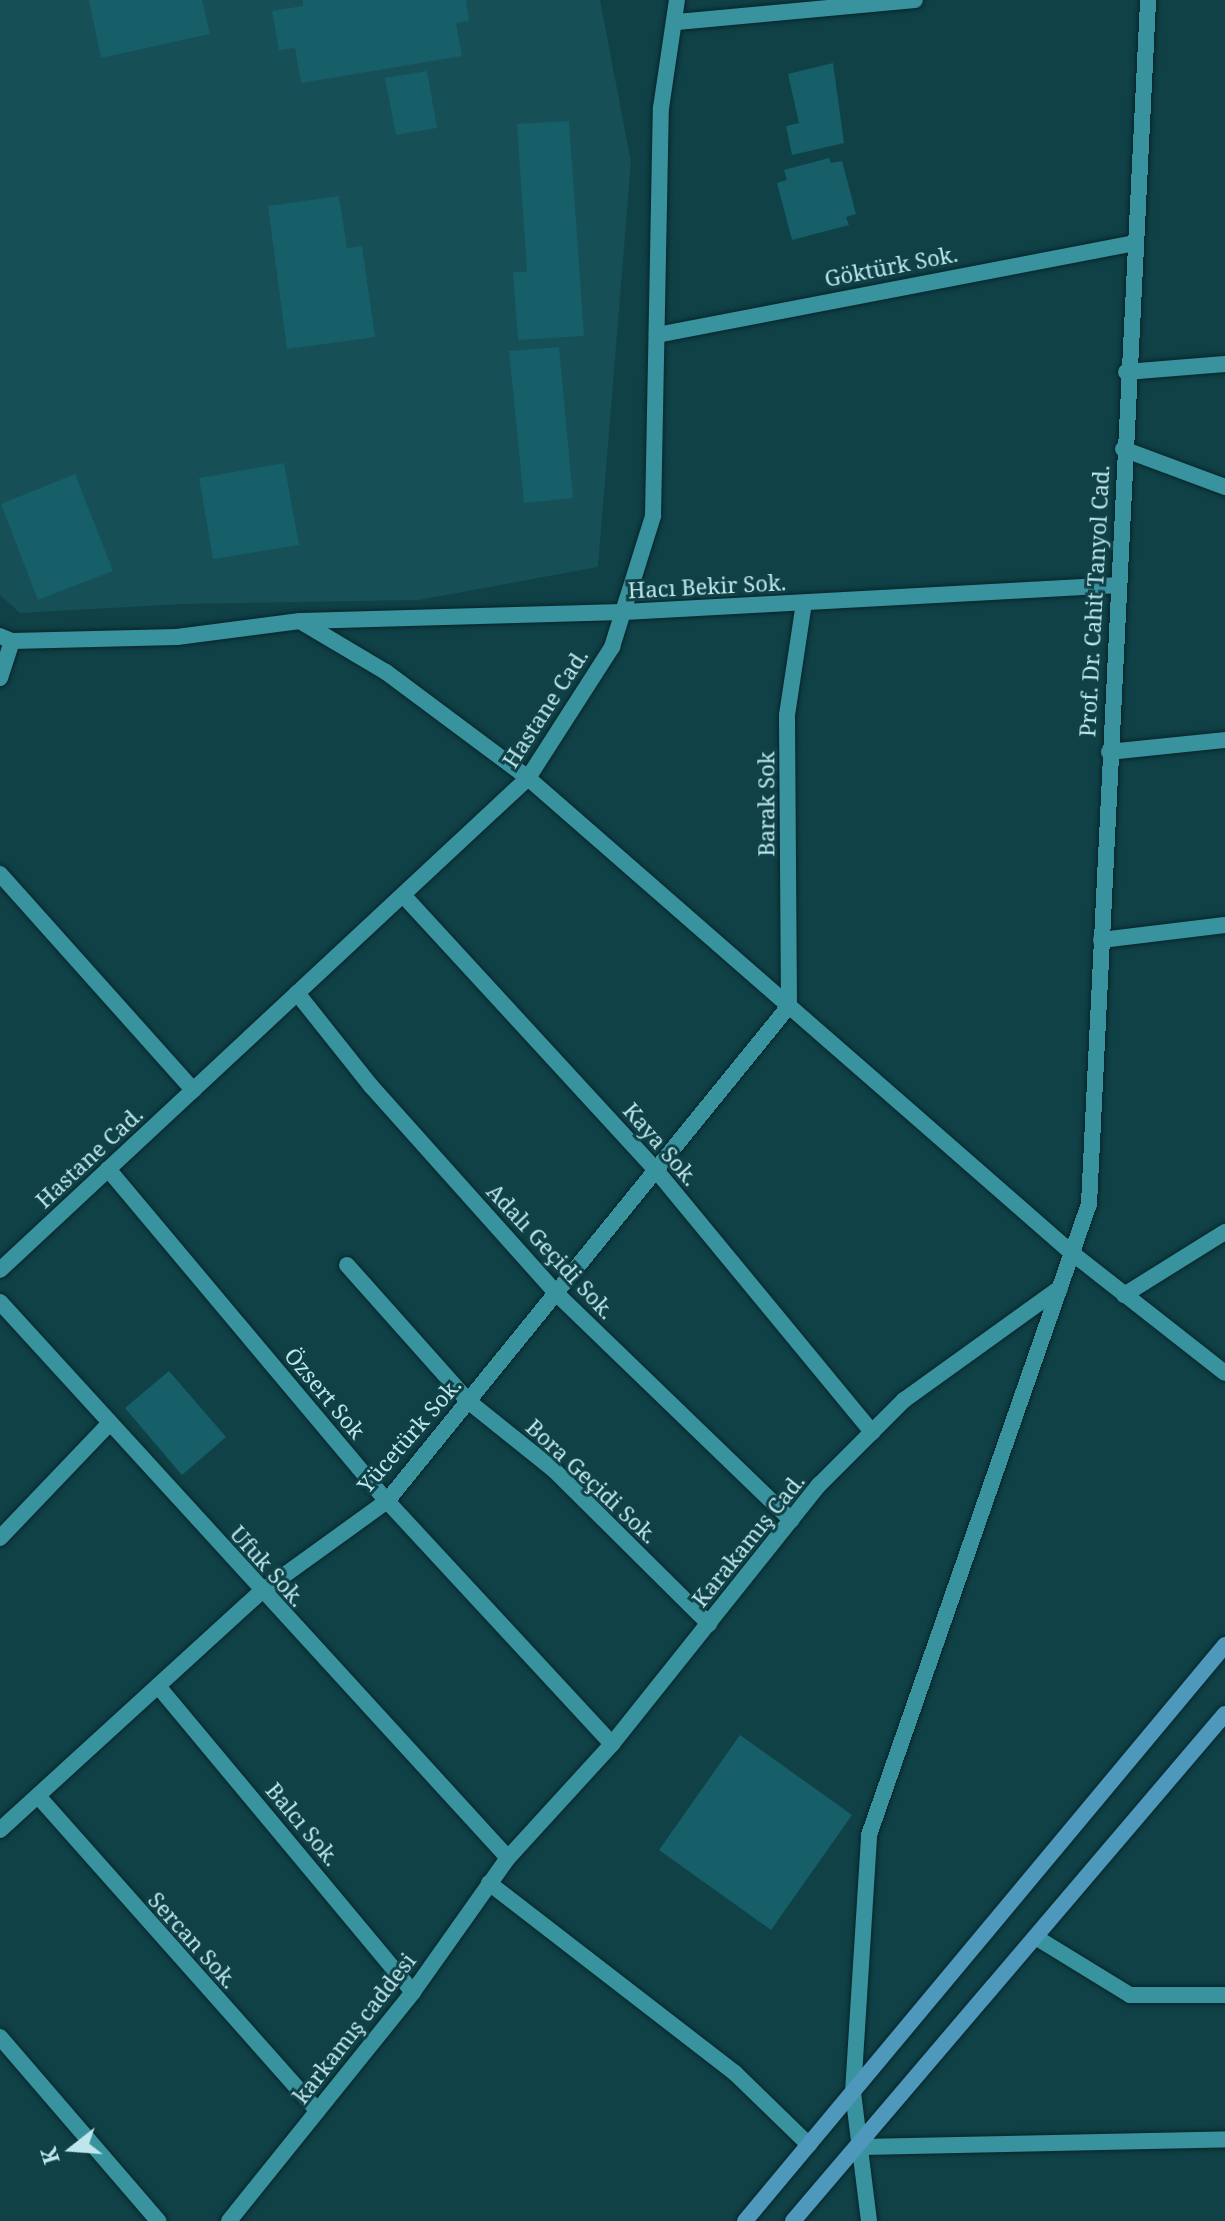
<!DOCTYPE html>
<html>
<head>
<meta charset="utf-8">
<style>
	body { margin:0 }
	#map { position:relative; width:1225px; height:2221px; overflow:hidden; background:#0f4147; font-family:"Noto Serif",serif }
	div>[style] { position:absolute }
	.built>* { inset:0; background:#164f56 }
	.building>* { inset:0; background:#165f68 }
	.roads { filter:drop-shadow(0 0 2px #082529) drop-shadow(0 0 2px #082529) }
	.minor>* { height:16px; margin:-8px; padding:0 8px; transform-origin:8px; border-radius:8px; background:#38939f }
	.tertiary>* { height:16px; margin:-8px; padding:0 8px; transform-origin:8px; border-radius:8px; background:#38939f }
	.secondary>* { height:16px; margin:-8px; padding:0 8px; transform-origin:8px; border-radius:8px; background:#4d98bb }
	span { translate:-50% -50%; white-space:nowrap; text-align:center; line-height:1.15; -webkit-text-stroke:6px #0f4147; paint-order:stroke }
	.street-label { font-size:22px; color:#bee7ed }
	.north { position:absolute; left:32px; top:2109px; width:80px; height:80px; -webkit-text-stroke:6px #0f4147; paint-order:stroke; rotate:253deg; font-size:22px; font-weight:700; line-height:32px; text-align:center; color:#bee7ed }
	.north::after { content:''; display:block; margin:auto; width:28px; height:36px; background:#bee7ed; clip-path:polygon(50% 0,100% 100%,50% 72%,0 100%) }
</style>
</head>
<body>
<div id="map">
	<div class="built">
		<i style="clip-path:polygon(0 0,600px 0,631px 162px,598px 567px,419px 600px,185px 604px,20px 613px,0 595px)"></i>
	</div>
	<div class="building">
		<i style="clip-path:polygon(89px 0,202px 0,210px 34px,101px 58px)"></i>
		<i style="clip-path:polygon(303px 0,466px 0,469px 21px,456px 23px,462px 56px,301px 83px,295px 48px,279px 50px,272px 11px,303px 6px)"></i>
		<i style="clip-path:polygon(833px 63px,844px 143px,792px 155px,786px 126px,799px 123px,788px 74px)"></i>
		<i style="clip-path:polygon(427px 71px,437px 128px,396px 135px,385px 78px)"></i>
		<i style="clip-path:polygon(569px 121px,584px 336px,518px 340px,513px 272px,527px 272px,517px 124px)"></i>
		<i style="clip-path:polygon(829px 158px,831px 163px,842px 161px,856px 214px,846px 217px,849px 225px,792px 240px,777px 183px,787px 180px,784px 170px)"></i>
		<i style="clip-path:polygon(339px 196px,347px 248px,362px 246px,375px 337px,287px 349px,268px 206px)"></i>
		<i style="clip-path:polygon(559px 347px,573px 498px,524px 503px,509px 351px)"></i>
		<i style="clip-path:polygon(284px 463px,299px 545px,213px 559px,199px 478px)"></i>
		<i style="clip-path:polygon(75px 474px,113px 571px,38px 600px,1px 504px)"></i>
		<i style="clip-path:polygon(169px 1371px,226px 1437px,182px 1475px,125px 1408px)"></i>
		<i style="clip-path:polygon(740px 1735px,852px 1815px,771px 1930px,659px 1850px)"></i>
	</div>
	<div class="roads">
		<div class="minor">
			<i style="left:677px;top:22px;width:239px;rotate:-5.3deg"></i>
			<i style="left:657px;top:335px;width:486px;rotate:-10.9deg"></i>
			<i style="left:1126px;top:372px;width:99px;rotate:-4.6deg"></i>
			<i style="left:1123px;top:449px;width:109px;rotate:20.4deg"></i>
			<i style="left:301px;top:621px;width:322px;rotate:-1.6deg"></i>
			<i style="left:623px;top:612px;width:494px;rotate:-3.1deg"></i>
			<i style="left:0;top:636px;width:13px;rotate:23deg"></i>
			<i style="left:12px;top:641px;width:165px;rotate:-1.4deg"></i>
			<i style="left:177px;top:637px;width:124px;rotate:-7.4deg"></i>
			<i style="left:300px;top:621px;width:100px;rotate:30.7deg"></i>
			<i style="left:386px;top:672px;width:177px;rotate:36.7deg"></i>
			<i style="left:528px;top:778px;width:722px;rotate:41.13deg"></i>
			<i style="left:1072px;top:1253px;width:194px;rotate:38.1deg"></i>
			<i style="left:0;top:678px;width:39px;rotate:-72deg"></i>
			<i style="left:1109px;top:752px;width:117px;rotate:-5.9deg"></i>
			<i style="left:0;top:874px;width:290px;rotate:48.2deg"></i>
			<i style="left:403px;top:895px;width:374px;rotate:47.4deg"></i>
			<i style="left:656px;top:1170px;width:340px;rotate:50.5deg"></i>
			<i style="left:1101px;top:940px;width:125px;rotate:-6.9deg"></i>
			<i style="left:297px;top:993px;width:119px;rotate:51.5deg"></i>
			<i style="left:371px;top:1086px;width:278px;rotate:48.2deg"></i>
			<i style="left:556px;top:1293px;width:327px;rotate:44deg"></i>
			<i style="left:108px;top:1169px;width:434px;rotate:50deg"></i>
			<i style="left:387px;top:1501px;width:331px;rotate:47.2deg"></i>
			<i style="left:347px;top:1265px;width:182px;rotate:48.3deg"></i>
			<i style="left:468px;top:1401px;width:109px;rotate:38.7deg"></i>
			<i style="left:553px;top:1469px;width:220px;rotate:44.8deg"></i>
			<i style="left:0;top:1270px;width:722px;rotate:-42.98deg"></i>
			<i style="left:528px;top:778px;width:156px;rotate:-57.3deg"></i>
			<i style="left:612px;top:647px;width:137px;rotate:-72.6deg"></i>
			<i style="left:653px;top:516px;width:408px;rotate:-88.9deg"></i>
			<i style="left:661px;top:108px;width:109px;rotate:-81.6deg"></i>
			<i style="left:1124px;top:1295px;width:119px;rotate:-32deg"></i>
			<i style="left:0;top:1302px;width:753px;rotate:47.58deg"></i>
			<i style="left:0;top:1538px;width:159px;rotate:-46.3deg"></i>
			<i style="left:158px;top:1686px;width:398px;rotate:50.2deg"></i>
			<i style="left:38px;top:1796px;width:421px;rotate:48.4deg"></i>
			<i style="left:0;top:1830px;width:353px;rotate:-42.4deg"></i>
			<i style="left:261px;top:1592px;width:155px;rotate:-35.8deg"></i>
			<i style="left:387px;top:1501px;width:638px;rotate:-50.92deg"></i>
			<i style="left:789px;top:1006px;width:291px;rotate:-90.4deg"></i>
			<i style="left:787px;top:715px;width:113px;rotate:-81.4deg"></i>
			<i style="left:489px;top:1883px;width:311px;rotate:37.7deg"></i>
			<i style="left:735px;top:2073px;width:103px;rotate:44.2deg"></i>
			<i style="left:1037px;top:1938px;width:109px;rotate:31.5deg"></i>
			<i style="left:1130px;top:1995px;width:95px"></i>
			<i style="left:0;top:2037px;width:243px;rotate:49.3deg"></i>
			<i style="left:858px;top:2147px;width:367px;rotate:-1.2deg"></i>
			<i style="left:229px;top:2221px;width:294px;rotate:-51.2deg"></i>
			<i style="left:413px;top:1992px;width:164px;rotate:-54.7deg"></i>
			<i style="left:508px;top:1858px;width:154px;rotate:-47.6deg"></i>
			<i style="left:612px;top:1744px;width:332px;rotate:-51.4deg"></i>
			<i style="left:819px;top:1485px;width:120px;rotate:-45deg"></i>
			<i style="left:904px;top:1400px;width:192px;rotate:-35.7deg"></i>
			<i style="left:869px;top:2221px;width:130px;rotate:-97.1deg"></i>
			<i style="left:853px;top:2092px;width:257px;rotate:-86.4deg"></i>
			<i style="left:869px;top:1835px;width:668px;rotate:-70.78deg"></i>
		</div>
		<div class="tertiary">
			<i style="left:1089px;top:1204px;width:1205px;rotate:-87.19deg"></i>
		</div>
		<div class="secondary">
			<i style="left:745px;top:2221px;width:750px;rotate:-50.19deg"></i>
			<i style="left:793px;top:2221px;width:666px;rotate:-49.57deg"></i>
		</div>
	</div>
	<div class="street-label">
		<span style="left:891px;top:266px;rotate:-11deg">Göktürk Sok.</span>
		<span style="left:707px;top:586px;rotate:-3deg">Hacı Bekir Sok.</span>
		<span style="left:1094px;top:601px;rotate:-87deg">Prof. Dr. Cahit Tanyol Cad.</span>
		<span style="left:545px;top:708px;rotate:-57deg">Hastane Cad.</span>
		<span style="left:766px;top:804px;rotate:-90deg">Barak Sok</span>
		<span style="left:661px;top:1144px;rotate:49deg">Kaya Sok.</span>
		<span style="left:89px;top:1157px;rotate:-43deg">Hastane Cad.</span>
		<span style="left:551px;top:1251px;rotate:47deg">Adalı Geçidi Sok.</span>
		<span style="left:325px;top:1393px;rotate:50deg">Özsert Sok</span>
		<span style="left:409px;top:1435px;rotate:-49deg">Yücetürk Sok.</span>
		<span style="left:592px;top:1481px;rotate:43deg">Bora Geçidi Sok.</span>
		<span style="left:748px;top:1540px;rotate:-51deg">Karakamış Cad.</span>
		<span style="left:268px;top:1566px;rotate:48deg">Ufuk Sok.</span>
		<span style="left:303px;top:1824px;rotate:50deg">Balcı Sok.</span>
		<span style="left:193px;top:1940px;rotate:48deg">Sercan Sok.</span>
		<span style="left:354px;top:2028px;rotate:-52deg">karkamış caddesi</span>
	</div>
	<div class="north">K</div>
</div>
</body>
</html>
